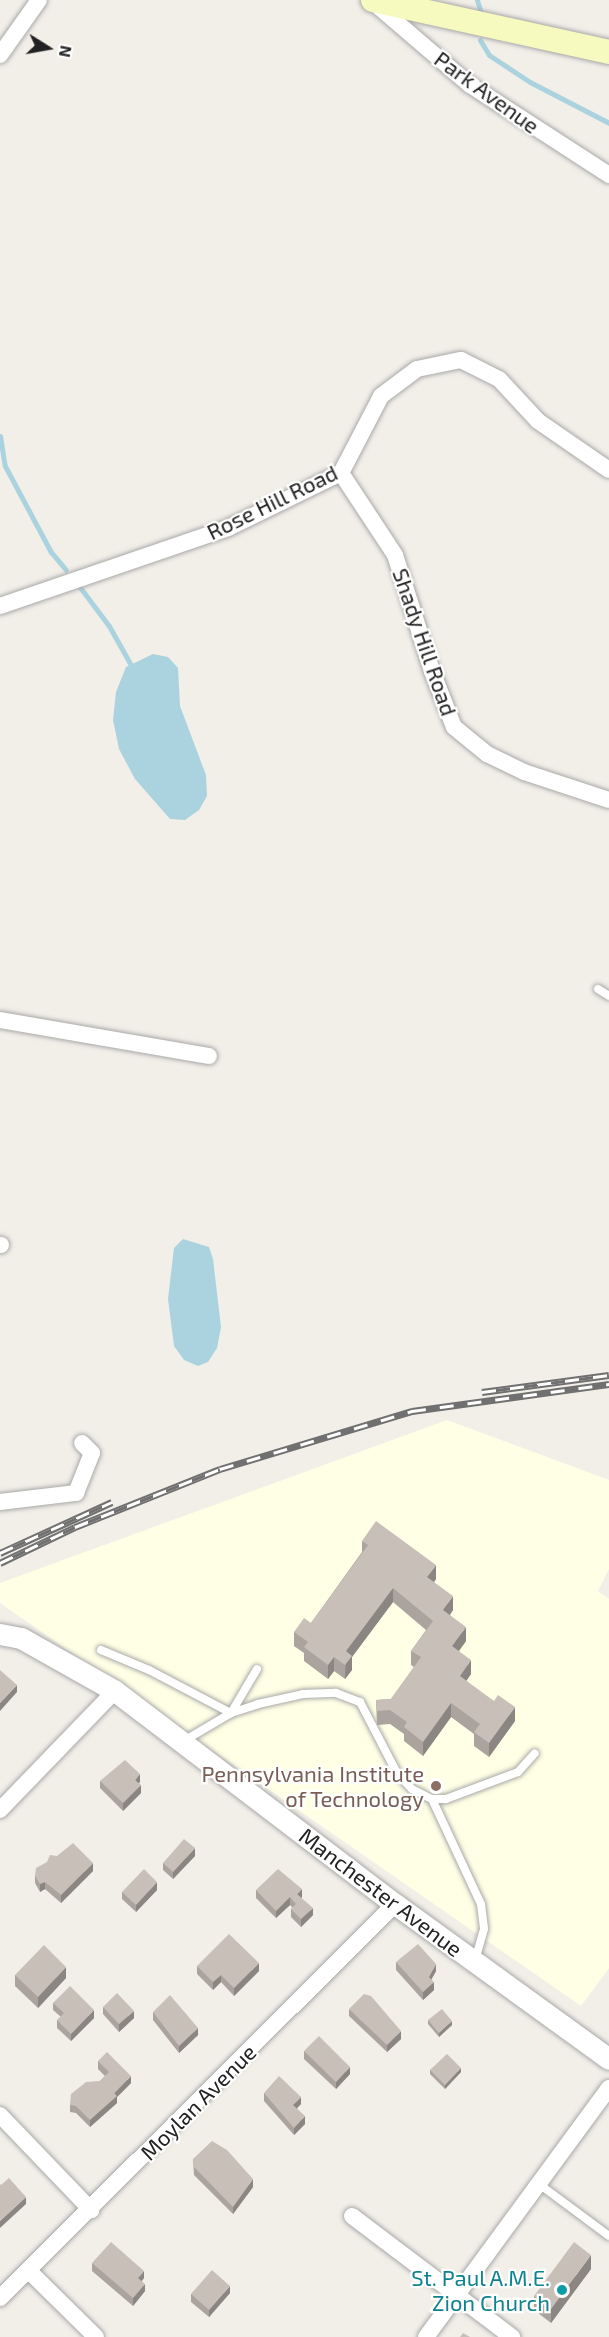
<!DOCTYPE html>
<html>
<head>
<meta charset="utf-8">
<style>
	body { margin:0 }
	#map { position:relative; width:609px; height:2337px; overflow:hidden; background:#f2efe9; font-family:"Exo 2",sans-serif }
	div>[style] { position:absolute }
	.education>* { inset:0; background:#ffffe5 }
	.water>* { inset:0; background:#aad3df }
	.stream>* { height:5px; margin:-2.5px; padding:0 2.5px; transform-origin:2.5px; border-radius:2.5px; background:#aad3df }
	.roads { filter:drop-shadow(0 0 2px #a9a9a9) drop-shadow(0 0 2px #a9a9a9) }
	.service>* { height:8px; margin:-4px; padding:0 4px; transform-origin:4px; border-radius:4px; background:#fff }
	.minor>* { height:16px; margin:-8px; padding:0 8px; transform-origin:8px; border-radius:8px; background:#fff }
	.tertiary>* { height:21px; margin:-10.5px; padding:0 10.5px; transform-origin:10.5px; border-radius:10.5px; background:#fff }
	.secondary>* { height:24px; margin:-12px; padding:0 12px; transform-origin:12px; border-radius:12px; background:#f7fabf }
	.rail>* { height:7px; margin-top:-3.5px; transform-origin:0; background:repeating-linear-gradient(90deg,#fff 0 14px,#707070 0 28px); box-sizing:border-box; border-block:2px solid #707070 }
	.wall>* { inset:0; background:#aba49e }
	.shaded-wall>* { inset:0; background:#8b8681 }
	.building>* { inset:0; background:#c7bfb8 }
	.dots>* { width:16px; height:16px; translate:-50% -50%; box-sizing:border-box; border:3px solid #fff; border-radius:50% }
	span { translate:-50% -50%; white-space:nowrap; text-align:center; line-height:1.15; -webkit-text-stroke:4.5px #fff; paint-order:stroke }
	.street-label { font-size:22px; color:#222 }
	.education-label { font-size:22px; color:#785e54 }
	.right { translate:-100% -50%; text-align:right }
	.culture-label { font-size:22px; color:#0d838f }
	.north { position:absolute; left:18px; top:18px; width:60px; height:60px; -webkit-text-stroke:4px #fff; paint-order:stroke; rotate:101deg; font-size:16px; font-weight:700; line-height:24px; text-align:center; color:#222 }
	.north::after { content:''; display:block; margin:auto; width:21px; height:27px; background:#222; clip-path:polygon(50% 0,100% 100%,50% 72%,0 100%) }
</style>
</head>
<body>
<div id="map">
	<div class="education">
		<i style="clip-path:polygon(447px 1420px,609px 1480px,609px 1569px,598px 1591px,609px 1599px,609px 1968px,581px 2006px,0 1603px,0 1583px)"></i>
	</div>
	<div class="water">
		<i style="clip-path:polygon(153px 654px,168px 657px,178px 668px,180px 706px,206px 775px,207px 796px,199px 810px,185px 820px,170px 819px,135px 779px,119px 749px,113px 720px,116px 692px,126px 667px)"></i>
		<i style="clip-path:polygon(183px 1239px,209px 1247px,213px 1259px,221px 1327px,217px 1348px,208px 1362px,198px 1366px,184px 1360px,174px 1346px,168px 1299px,174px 1248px)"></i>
	</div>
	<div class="stream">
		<i style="left:477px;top:0;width:14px;rotate:73deg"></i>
		<i style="left:480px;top:40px;width:17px;rotate:59deg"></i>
		<i style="left:489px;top:55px;width:49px;rotate:33.4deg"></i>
		<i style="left:530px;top:82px;width:89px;rotate:27.4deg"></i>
		<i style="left:0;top:436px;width:30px;rotate:81deg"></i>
		<i style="left:5px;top:466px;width:98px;rotate:61.9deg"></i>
		<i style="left:51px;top:552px;width:23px;rotate:50deg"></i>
		<i style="left:79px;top:586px;width:50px;rotate:53.1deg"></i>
		<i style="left:109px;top:626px;width:45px;rotate:60.6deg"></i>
	</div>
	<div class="roads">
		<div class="service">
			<i style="left:598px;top:989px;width:13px;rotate:32deg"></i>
			<i style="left:101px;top:1650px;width:52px;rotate:22.6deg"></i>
			<i style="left:149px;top:1670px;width:93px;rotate:27.7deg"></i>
			<i style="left:231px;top:1713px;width:51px;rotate:-59.4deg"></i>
			<i style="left:182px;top:1742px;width:57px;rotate:-30.6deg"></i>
			<i style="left:231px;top:1713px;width:28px;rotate:-18deg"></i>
			<i style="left:258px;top:1704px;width:46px;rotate:-12.5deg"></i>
			<i style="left:303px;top:1694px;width:33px;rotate:-2deg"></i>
			<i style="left:336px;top:1693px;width:26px;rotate:21deg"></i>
			<i style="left:360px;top:1702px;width:80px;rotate:62.5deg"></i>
			<i style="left:397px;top:1773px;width:22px;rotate:47deg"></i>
			<i style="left:412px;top:1789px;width:22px;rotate:27deg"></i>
			<i style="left:432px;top:1799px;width:14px"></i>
			<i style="left:446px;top:1799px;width:77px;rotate:-20.6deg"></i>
			<i style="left:518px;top:1772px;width:25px;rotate:-48deg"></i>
			<i style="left:432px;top:1799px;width:116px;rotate:65deg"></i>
			<i style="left:481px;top:1904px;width:25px;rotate:83deg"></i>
			<i style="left:484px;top:1929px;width:33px;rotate:106deg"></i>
			<i style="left:539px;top:2184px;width:87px;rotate:36.6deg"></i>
		</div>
		<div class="minor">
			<i style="left:373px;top:2px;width:128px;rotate:40.6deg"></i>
			<i style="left:470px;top:85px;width:166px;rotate:32.9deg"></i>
			<i style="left:0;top:55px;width:67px;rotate:-54.7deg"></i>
			<i style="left:341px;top:473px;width:98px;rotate:56.6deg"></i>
			<i style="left:395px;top:555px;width:122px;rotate:72.3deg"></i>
			<i style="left:432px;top:671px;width:60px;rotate:68.6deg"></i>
			<i style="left:454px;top:727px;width:43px;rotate:39.3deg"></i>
			<i style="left:487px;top:754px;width:41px;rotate:25.9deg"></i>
			<i style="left:524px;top:772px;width:89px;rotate:18.2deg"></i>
			<i style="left:0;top:606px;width:241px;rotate:-18.9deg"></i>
			<i style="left:228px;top:528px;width:126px;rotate:-26deg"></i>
			<i style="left:341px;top:473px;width:87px;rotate:-62.5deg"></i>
			<i style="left:381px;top:396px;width:45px;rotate:-36.9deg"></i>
			<i style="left:417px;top:369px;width:45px;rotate:-11.6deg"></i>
			<i style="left:461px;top:360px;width:42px;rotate:26.6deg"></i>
			<i style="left:499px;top:379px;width:57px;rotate:47.1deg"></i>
			<i style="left:538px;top:421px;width:86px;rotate:34.6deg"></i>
			<i style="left:0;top:1020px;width:212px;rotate:9.8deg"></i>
			<i style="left:0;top:1245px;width:1px"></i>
			<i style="left:0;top:1502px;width:77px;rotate:-6.8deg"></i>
			<i style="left:76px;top:1493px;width:43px;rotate:-68.2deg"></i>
			<i style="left:92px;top:1453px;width:14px;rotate:-135deg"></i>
			<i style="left:0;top:1810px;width:165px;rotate:-46deg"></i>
			<i style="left:0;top:2115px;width:132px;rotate:46.2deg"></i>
			<i style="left:352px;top:2216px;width:201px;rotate:37.1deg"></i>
			<i style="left:29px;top:2271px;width:94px;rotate:44.6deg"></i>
			<i style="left:0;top:2298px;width:558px;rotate:-44.93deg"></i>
			<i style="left:426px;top:2337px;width:309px;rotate:-53.7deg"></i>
		</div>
		<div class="tertiary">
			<i style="left:0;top:1634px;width:21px;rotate:11deg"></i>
			<i style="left:21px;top:1638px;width:108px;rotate:29.4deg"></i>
			<i style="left:115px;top:1691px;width:352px;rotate:37.3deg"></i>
			<i style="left:395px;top:1904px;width:264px;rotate:35.9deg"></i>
		</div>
		<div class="secondary">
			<i style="left:373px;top:0;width:242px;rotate:12.4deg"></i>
		</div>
	</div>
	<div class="rail">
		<i style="left:482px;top:1392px;width:128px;rotate:-7.6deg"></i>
		<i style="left:0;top:1553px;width:123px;rotate:-24.5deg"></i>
		<i style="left:0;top:1563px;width:83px;rotate:-25.6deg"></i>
		<i style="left:75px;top:1527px;width:156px;rotate:-21.8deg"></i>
		<i style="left:220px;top:1469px;width:201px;rotate:-16.8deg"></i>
		<i style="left:412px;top:1411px;width:199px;rotate:-7.8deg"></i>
	</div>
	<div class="wall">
		<i style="clip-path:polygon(362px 1541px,436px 1579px,434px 1582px,453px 1610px,450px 1615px,466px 1641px,459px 1651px,471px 1674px,466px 1681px,515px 1721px,489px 1757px,474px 1746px,474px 1734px,451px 1717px,423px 1756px,404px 1741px,404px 1734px,390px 1724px,377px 1725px,376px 1700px,391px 1699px,414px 1667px,411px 1665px,411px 1651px,426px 1630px,393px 1602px,352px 1657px,352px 1670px,345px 1679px,334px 1671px,328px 1679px,304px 1661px,304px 1653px,294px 1646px,294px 1632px,311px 1623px,362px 1552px)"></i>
		<i style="clip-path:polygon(100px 1781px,140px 1782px,139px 1783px,141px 1793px,123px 1811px,100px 1788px)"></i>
		<i style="clip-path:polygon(195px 1856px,173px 1879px,163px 1870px,163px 1863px)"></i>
		<i style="clip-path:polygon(93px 1871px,61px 1903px,45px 1889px,40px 1892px,35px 1883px,35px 1876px)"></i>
		<i style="clip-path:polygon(157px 1890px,136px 1912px,122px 1899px,122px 1892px)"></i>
		<i style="clip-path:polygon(256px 1890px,302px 1897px,301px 1898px,313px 1915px,301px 1927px,291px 1917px,291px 1909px,293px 1908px,290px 1905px,276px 1918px,256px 1898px)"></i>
		<i style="clip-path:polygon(396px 1962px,436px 1971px,431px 1979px,434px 1990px,423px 2000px,396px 1970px)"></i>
		<i style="clip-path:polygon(197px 1966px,259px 1971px,234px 1996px,221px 1982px,213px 1990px,197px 1974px)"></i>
		<i style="clip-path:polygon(15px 1975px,66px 1978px,38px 2008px,15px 1986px)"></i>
		<i style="clip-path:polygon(53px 2003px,94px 2018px,71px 2041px,57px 2028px,57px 2020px,61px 2017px,53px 2010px)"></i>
		<i style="clip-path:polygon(103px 2007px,134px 2018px,119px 2032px,103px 2014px)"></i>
		<i style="clip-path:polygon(349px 2009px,401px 2039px,387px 2052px,349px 2016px)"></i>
		<i style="clip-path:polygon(153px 2012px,198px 2035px,179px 2053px,153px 2020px)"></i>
		<i style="clip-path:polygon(428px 2020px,452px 2025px,439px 2037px,428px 2024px)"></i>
		<i style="clip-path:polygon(304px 2051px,350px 2074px,336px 2089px,304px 2059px)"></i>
		<i style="clip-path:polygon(98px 2061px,131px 2083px,117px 2097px,117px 2103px,90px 2127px,76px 2113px,70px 2112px,70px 2105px,100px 2081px,105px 2076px,98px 2069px)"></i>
		<i style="clip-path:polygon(430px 2070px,461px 2072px,445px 2089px,430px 2074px)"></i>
		<i style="clip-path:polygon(264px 2093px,301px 2104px,297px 2108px,305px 2124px,294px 2135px,264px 2101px)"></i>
		<i style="clip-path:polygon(193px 2159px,253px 2187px,233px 2214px,194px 2175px)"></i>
		<i style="clip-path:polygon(92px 2263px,144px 2278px,142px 2281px,145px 2291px,133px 2306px,92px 2271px)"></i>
		<i style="clip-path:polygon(591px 2269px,551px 2323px,534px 2310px,534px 2296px)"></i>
		<i style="clip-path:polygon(230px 2293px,209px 2317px,191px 2302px,191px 2294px)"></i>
	</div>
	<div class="shaded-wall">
		<i style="clip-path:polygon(436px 1565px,436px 1579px,427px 1591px,427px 1577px)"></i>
		<i style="clip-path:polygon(393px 1588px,393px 1602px,352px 1657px,352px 1670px,345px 1679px,346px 1651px)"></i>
		<i style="clip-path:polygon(453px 1596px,453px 1610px,443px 1624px,443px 1610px)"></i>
		<i style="clip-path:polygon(466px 1627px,466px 1641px,452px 1660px,452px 1646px)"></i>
		<i style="clip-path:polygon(334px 1657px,334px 1671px,328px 1679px,328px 1665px)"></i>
		<i style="clip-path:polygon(471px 1660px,471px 1674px,460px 1690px,460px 1676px)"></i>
		<i style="clip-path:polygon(17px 1685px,17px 1692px,0 1711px,0 1703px)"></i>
		<i style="clip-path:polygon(451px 1703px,451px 1717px,423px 1756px,423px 1742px)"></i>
		<i style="clip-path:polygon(515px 1707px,515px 1721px,489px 1757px,489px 1743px)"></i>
		<i style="clip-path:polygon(140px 1774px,140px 1782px,135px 1787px,135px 1780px)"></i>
		<i style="clip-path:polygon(141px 1785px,141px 1793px,123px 1811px,123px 1803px)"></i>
		<i style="clip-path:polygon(195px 1848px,195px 1856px,173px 1879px,173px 1872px)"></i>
		<i style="clip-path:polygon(93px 1863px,93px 1871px,61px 1903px,61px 1895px)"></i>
		<i style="clip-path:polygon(45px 1882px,45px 1889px,40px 1892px,40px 1884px)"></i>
		<i style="clip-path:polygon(157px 1882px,157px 1890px,136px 1912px,136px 1905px)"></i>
		<i style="clip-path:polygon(302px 1889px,302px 1897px,297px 1902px,297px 1894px)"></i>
		<i style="clip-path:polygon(290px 1897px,290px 1905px,276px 1918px,276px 1911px)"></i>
		<i style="clip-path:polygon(313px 1908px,313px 1915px,301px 1927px,301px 1919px)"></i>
		<i style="clip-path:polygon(259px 1963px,259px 1971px,234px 1996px,234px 1988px)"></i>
		<i style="clip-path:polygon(436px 1964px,436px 1971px,429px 1984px,429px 1977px)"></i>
		<i style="clip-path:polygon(66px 1967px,66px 1978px,38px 2008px,38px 1997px)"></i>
		<i style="clip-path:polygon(221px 1975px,221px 1982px,213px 1990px,213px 1982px)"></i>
		<i style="clip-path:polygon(434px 1982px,434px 1990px,423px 2000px,423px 1992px)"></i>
		<i style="clip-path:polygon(94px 2010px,94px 2018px,71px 2041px,71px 2034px)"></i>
		<i style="clip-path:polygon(134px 2011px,134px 2018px,119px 2032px,119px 2024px)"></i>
		<i style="clip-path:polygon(452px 2021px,452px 2025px,439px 2037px,439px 2033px)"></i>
		<i style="clip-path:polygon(198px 2028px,198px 2035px,179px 2053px,179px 2046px)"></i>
		<i style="clip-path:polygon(401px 2031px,401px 2039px,387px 2052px,387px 2045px)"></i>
		<i style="clip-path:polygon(350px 2067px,350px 2074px,336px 2089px,336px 2082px)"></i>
		<i style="clip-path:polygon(461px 2068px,461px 2072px,445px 2089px,445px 2085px)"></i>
		<i style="clip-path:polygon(131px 2076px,131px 2083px,117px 2097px,117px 2103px,90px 2127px,90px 2120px)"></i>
		<i style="clip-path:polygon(301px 2097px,301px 2104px,293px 2112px,293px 2105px)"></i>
		<i style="clip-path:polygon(305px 2116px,305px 2124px,294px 2135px,294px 2128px)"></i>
		<i style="clip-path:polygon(253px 2179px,253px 2187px,233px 2214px,233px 2207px)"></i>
		<i style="clip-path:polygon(26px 2197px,26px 2204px,0 2228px,0 2221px)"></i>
		<i style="clip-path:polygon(591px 2255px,591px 2269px,551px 2323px,551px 2309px)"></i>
		<i style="clip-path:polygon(144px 2271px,144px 2278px,138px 2285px,138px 2278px)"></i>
		<i style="clip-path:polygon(145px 2284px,145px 2291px,133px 2306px,133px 2298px)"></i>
		<i style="clip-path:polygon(230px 2286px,230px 2293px,209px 2317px,209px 2310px)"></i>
	</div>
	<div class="building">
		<i style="clip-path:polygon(376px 1521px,436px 1565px,427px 1577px,453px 1596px,443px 1610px,466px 1627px,452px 1646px,471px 1660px,460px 1676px,494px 1701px,498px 1695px,515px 1707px,489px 1743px,474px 1732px,480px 1724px,451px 1703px,423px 1742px,404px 1727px,407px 1722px,390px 1710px,377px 1711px,376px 1700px,391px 1699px,421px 1657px,411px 1651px,433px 1621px,393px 1588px,346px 1651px,352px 1656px,345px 1665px,334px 1657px,328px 1665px,304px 1647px,308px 1642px,294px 1632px,304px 1618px,311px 1623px,368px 1545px,362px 1541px)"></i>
		<i style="clip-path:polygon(0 1670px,17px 1685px,0 1703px)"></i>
		<i style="clip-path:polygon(125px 1760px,140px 1774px,135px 1780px,141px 1785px,123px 1803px,100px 1781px)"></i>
		<i style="clip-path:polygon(184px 1839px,195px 1848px,173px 1872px,163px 1863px)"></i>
		<i style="clip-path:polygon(73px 1843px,93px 1863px,61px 1895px,45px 1882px,40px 1884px,35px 1876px,36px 1868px,47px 1862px,50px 1855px,57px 1856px)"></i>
		<i style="clip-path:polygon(144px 1869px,157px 1882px,136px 1905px,122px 1892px)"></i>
		<i style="clip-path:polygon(278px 1869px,302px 1889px,297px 1894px,313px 1908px,301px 1919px,291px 1909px,296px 1904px,290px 1897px,276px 1911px,256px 1890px)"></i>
		<i style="clip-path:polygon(229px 1934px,259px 1963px,234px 1988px,221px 1975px,213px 1982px,197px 1966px)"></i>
		<i style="clip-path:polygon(418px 1944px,436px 1964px,429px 1977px,434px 1982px,423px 1992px,396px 1962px)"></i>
		<i style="clip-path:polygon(44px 1945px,66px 1967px,38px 1997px,15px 1975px)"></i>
		<i style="clip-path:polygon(70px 1986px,94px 2010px,71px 2034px,57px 2020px,64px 2013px,53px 2003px)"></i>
		<i style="clip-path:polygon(117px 1993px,134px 2011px,119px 2024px,103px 2007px)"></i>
		<i style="clip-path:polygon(364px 1994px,371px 1996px,401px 2031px,387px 2045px,349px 2009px)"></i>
		<i style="clip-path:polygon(170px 1995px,198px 2028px,179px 2046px,153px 2012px)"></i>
		<i style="clip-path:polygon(442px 2009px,452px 2021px,439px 2033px,428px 2020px)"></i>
		<i style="clip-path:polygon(319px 2036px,350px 2067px,336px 2082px,304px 2051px)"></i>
		<i style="clip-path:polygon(107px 2052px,131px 2076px,114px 2093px,117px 2096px,90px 2120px,76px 2106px,70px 2105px,71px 2094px,86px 2082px,100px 2081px,109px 2072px,98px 2061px)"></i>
		<i style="clip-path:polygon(447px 2054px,461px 2068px,445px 2085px,430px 2070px)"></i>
		<i style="clip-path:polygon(279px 2076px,301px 2097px,293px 2105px,305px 2116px,294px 2128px,264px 2093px)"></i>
		<i style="clip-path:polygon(212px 2141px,227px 2150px,253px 2179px,233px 2207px,194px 2167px,193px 2159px)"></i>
		<i style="clip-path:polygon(9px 2178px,26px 2197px,0 2221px,0 2184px,1px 2185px)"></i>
		<i style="clip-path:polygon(111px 2242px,144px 2271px,138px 2278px,145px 2284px,133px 2298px,92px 2263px)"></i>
		<i style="clip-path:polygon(574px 2242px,591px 2255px,551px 2309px,534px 2296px)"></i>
		<i style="clip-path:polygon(212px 2270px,230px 2286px,209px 2310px,191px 2294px)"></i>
		<i style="clip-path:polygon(463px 2333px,470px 2337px,460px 2337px)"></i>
	</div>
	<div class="dots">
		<i style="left:436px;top:1786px;background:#8d6e63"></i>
		<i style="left:562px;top:2290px;background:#0f9aa8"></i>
	</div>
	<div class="street-label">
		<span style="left:487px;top:92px;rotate:36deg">Park Avenue</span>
		<span style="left:272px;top:502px;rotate:-26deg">Rose Hill Road</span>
		<span style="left:425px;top:642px;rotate:71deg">Shady Hill Road</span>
		<span style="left:381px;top:1892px;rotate:37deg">Manchester Avenue</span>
		<span style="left:198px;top:2102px;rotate:-45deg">Moylan Avenue</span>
	</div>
	<div class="education-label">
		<span class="right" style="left:424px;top:1786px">Pennsylvania Institute<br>of Technology</span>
	</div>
	<div class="culture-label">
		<span class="right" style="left:550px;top:2290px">St. Paul A.M.E.<br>Zion Church</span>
	</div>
	<div class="north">N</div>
</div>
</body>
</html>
